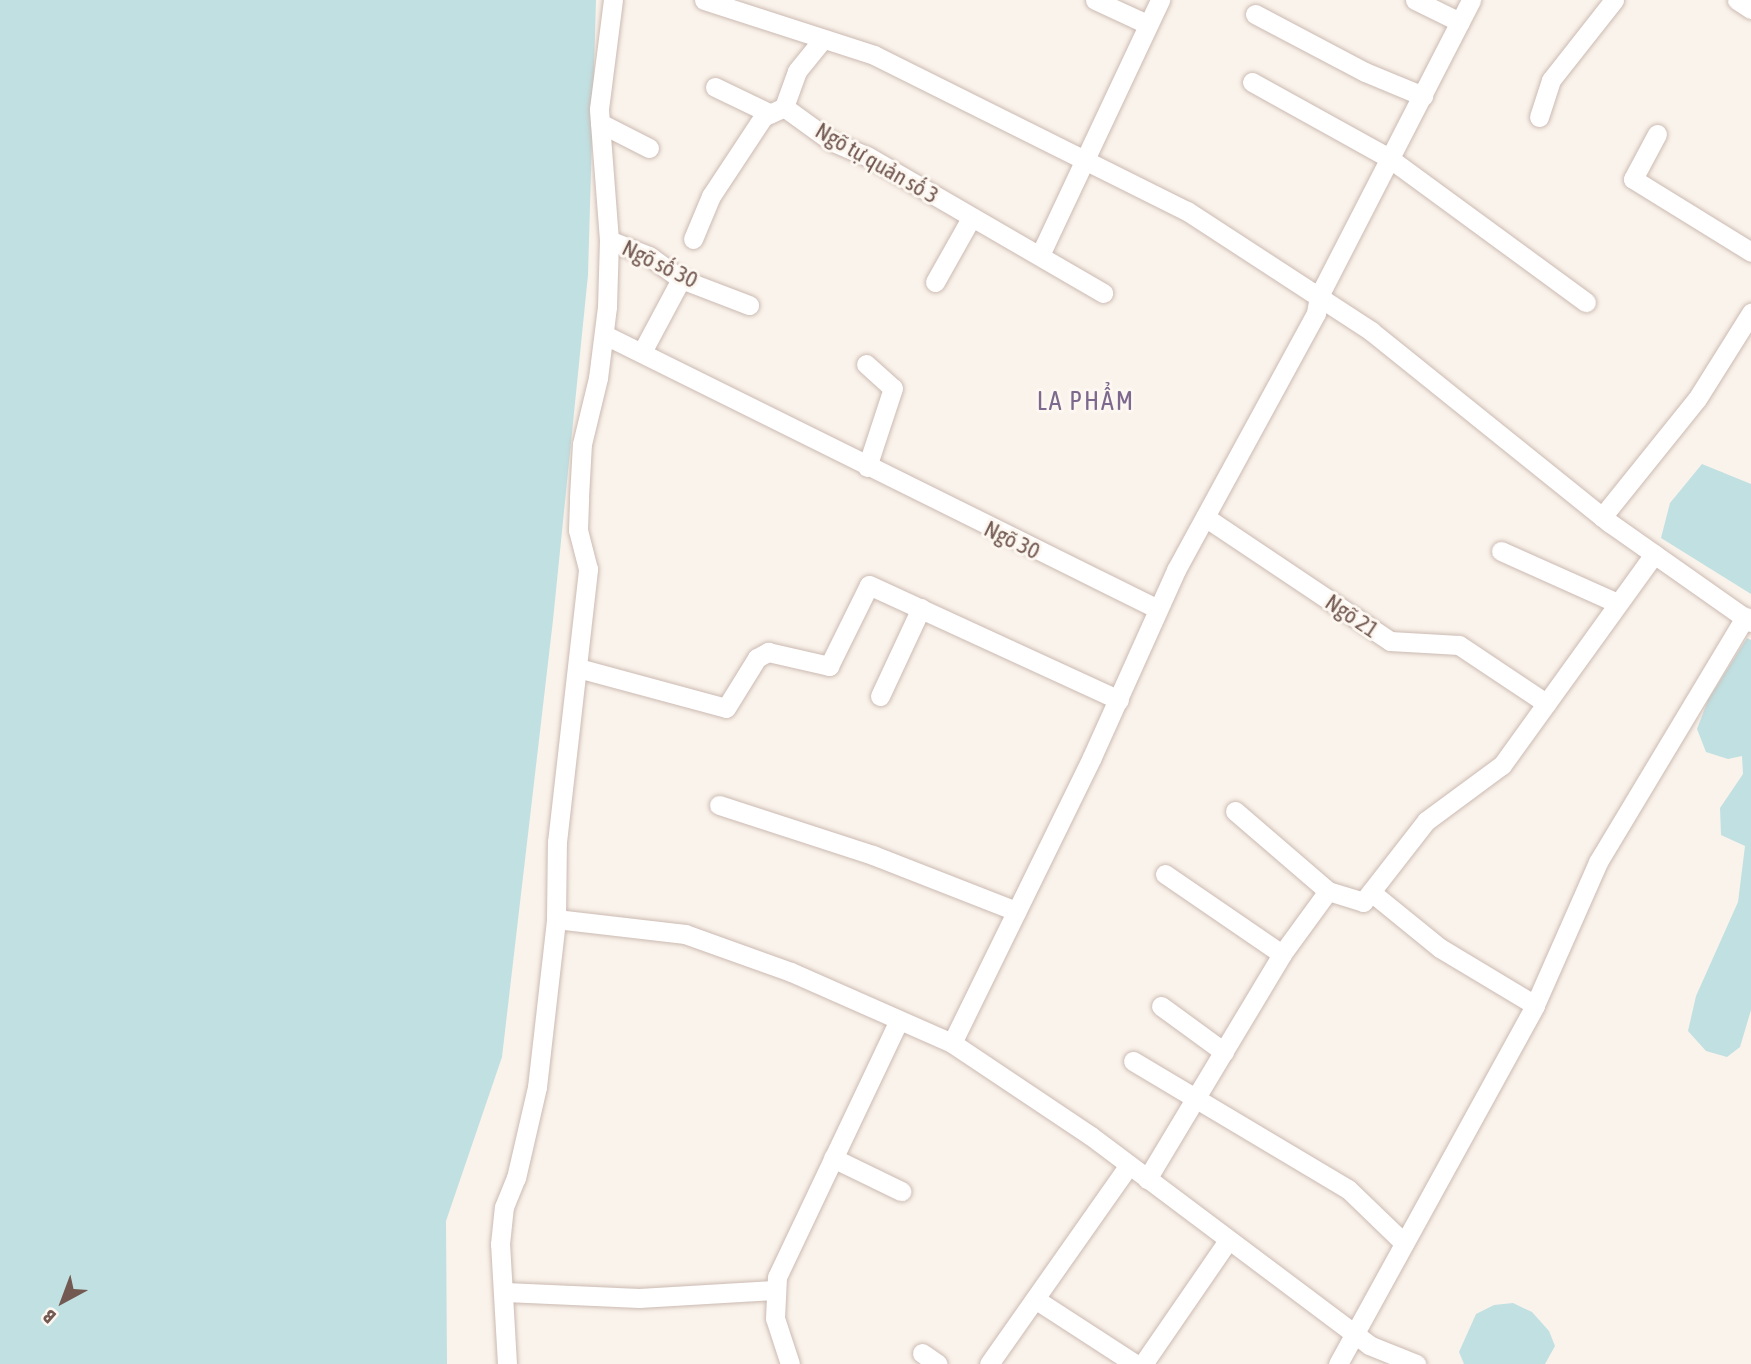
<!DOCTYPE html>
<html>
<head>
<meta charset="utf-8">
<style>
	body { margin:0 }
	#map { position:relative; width:1751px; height:1364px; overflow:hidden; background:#faf3eb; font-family:"Asap Condensed",sans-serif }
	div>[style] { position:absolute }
	.water>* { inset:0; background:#c1e0e2 }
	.roads { filter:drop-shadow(0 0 2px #cbbab2) drop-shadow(0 0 2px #cbbab2) }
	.minor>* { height:19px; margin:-9.5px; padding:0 9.5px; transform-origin:9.5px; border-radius:9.5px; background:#fff }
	span { translate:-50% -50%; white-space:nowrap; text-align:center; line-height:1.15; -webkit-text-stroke:6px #fdf7f1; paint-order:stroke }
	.street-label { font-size:23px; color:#725951 }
	.quarter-label { font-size:26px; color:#7d698d; letter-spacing:2px }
	.north { position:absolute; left:28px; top:1266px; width:70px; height:70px; -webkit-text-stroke:5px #fdf7f1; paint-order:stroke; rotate:221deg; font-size:19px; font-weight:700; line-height:28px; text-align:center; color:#725951 }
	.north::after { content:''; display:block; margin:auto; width:24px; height:32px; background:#725951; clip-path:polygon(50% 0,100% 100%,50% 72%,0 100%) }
</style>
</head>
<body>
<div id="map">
	<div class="water">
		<i style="clip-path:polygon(0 0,596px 0,588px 275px,553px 620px,502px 1057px,446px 1221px,447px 1364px,0 1364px)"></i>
		<i style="clip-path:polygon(1702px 464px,1751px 484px,1751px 594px,1661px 538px,1670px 503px)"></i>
		<i style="clip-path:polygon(1747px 638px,1751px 640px,1751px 1010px,1740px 1047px,1727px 1057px,1706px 1051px,1688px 1031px,1696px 996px,1738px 902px,1745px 846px,1721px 835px,1720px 808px,1743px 774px,1742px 756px,1728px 759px,1706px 752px,1697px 729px,1708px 700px)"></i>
		<i style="clip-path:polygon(1513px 1303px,1532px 1312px,1549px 1331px,1555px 1346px,1545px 1364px,1464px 1364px,1459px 1352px,1476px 1314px,1494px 1305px)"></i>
	</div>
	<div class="roads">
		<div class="minor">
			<i style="left:704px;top:0;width:179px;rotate:17.9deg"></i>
			<i style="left:874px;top:55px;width:350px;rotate:26.5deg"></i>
			<i style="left:1187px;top:211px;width:220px;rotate:33.1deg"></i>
			<i style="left:1371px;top:331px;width:307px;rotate:38.8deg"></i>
			<i style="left:1610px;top:523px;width:172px;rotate:35.1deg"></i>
			<i style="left:1095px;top:0;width:57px;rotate:24.8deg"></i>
			<i style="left:1415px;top:0;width:50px;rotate:26.1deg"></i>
			<i style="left:1737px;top:0;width:17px;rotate:33deg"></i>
			<i style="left:1255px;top:14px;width:124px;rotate:27.8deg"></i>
			<i style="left:1365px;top:72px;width:63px;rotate:22.5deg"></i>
			<i style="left:1252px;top:82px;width:157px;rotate:29deg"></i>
			<i style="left:1389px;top:158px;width:244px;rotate:36.2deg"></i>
			<i style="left:715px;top:87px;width:60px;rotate:25.7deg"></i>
			<i style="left:784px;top:107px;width:58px;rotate:35.9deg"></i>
			<i style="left:831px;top:141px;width:39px;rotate:23deg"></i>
			<i style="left:867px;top:156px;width:273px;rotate:30.1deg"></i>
			<i style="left:1539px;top:117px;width:39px;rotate:-72deg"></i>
			<i style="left:1551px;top:80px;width:102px;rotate:-51.8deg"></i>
			<i style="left:600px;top:123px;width:55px;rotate:27deg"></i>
			<i style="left:1657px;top:134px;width:51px;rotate:118.1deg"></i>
			<i style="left:1633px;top:179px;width:139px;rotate:31.7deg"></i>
			<i style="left:693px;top:239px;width:47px;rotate:-67.3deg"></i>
			<i style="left:711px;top:196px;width:95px;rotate:-56.6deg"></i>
			<i style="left:763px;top:117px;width:23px;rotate:-25deg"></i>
			<i style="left:784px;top:107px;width:38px;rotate:-70deg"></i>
			<i style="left:797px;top:71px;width:40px;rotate:-51deg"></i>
			<i style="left:609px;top:240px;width:43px;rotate:21.8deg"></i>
			<i style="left:649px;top:256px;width:39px;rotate:36deg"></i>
			<i style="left:681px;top:279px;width:73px;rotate:20.9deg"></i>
			<i style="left:1041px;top:253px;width:280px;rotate:-64.8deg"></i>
			<i style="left:935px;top:282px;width:73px;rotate:-60.6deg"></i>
			<i style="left:605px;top:335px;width:617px;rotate:26.36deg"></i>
			<i style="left:642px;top:352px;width:83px;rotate:-61.9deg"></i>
			<i style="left:866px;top:364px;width:36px;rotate:42deg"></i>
			<i style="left:893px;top:388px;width:83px;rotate:108.2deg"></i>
			<i style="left:1205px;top:517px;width:223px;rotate:33.8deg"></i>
			<i style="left:1390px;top:641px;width:69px;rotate:3.3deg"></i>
			<i style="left:1459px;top:645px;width:105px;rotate:33.7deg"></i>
			<i style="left:1602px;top:517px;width:151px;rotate:-51.2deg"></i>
			<i style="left:1697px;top:399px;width:102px;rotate:-57.9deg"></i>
			<i style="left:1501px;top:551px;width:127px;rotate:24.1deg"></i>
			<i style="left:578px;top:668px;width:153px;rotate:15.1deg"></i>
			<i style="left:726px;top:708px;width:59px;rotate:-58.2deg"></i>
			<i style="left:757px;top:658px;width:13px;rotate:-29deg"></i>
			<i style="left:768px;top:652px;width:63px;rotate:12.9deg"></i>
			<i style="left:829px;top:666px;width:90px;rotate:-63.7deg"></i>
			<i style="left:869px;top:585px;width:275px;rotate:24.7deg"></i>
			<i style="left:880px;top:696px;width:97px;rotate:-65deg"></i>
			<i style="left:719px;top:805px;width:162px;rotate:18deg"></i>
			<i style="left:873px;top:855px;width:154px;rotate:21.4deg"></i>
			<i style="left:1235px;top:811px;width:123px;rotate:40.7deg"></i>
			<i style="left:1165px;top:874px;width:142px;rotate:34.4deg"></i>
			<i style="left:1371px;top:892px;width:89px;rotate:39.1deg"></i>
			<i style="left:1440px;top:948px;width:111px;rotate:31deg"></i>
			<i style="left:556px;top:919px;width:130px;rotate:6.6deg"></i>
			<i style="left:685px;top:934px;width:113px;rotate:19.7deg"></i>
			<i style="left:791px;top:972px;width:176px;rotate:23.8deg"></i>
			<i style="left:952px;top:1043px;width:167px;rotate:33.8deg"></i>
			<i style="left:1091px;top:1136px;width:348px;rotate:36.9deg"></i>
			<i style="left:1369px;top:1345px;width:51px;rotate:22deg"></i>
			<i style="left:1161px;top:1006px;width:78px;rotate:36.1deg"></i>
			<i style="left:952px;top:1043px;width:318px;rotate:-63.9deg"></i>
			<i style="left:1092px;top:757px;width:205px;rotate:-65.8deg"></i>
			<i style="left:1176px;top:570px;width:293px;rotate:-61.4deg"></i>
			<i style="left:1316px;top:313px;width:17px;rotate:-80deg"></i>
			<i style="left:1319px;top:296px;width:333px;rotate:-62.8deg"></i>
			<i style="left:1133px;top:1061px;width:250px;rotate:30.8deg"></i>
			<i style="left:1348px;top:1189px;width:78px;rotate:44deg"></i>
			<i style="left:833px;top:1158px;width:76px;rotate:25.9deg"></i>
			<i style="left:1147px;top:1179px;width:262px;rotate:-59deg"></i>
			<i style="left:1282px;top:954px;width:78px;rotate:-53.9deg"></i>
			<i style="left:1328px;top:891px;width:37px;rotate:17deg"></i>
			<i style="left:1363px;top:902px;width:103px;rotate:-52.1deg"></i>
			<i style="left:1426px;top:821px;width:94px;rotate:-36.4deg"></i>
			<i style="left:1502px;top:765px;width:260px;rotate:-54.2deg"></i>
			<i style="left:505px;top:1292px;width:134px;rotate:2.6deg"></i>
			<i style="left:639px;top:1298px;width:135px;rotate:-3.4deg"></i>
			<i style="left:1035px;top:1299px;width:119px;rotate:33deg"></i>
			<i style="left:922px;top:1353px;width:19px;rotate:35deg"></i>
			<i style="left:507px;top:1364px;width:120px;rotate:-93.3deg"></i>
			<i style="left:500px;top:1244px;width:37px;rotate:-84deg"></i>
			<i style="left:504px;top:1207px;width:31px;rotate:-68deg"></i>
			<i style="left:516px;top:1178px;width:93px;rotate:-77deg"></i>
			<i style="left:537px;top:1087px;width:169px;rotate:-83.5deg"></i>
			<i style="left:556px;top:919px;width:77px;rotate:-89.3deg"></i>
			<i style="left:557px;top:842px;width:275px;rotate:-83.5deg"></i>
			<i style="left:588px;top:569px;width:40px;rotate:-104.4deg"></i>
			<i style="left:578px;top:530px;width:33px;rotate:-88deg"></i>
			<i style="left:579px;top:497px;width:53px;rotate:-86.8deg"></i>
			<i style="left:582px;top:444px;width:68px;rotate:-76.4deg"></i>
			<i style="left:598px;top:378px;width:72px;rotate:-82.8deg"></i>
			<i style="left:607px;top:307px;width:67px;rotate:-88.3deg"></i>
			<i style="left:609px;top:240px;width:131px;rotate:-94.4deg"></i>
			<i style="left:599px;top:109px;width:110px;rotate:-82.7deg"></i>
			<i style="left:790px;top:1364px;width:48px;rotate:-108.1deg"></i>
			<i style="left:775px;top:1318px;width:41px;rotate:-87.2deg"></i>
			<i style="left:777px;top:1277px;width:282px;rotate:-64.6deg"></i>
			<i style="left:989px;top:1364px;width:243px;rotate:-54.9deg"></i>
			<i style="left:1143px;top:1364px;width:148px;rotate:-55.5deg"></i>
			<i style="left:1338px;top:1364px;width:409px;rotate:-61.2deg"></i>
			<i style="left:1535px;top:1005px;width:156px;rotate:-66.2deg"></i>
			<i style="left:1598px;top:862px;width:286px;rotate:-59deg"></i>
		</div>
	</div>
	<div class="street-label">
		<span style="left:877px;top:163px;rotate:30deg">Ngõ tự quản số 3</span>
		<span style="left:660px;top:264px;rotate:26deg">Ngõ số 30</span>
		<span style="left:1012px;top:540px;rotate:26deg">Ngõ 30</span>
		<span style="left:1352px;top:616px;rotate:34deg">Ngõ 21</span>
	</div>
	<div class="quarter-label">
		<span style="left:1086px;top:402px">LA PHẨM</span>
	</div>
	<div class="north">B</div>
</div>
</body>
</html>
